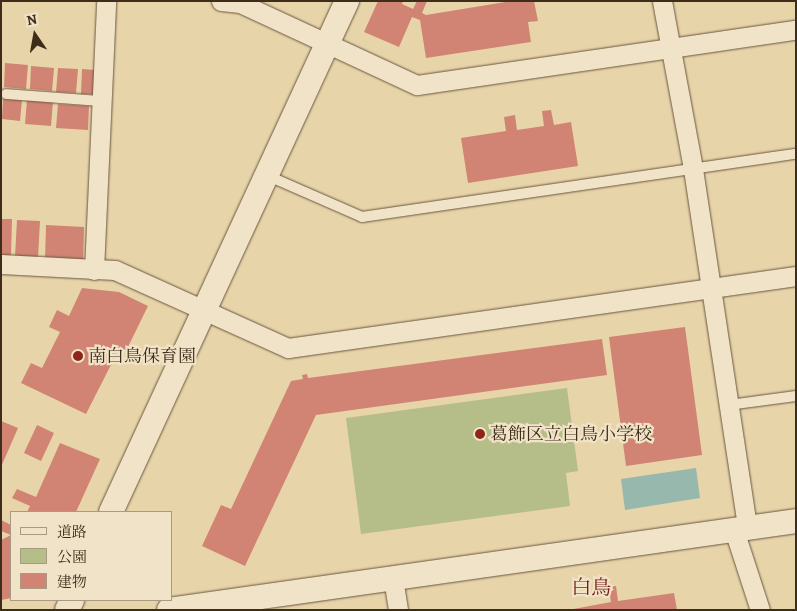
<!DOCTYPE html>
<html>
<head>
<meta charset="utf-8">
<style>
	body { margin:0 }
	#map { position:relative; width:797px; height:611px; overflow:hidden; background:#e8d4a9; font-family:Alegreya,"Noto Serif JP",serif }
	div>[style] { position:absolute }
	.green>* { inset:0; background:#b5bd88 }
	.water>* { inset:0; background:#97b8ad }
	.building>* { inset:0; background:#d18474 }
	.roads { filter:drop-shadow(0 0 1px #69573f) drop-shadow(0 0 1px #69573f) }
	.service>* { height:10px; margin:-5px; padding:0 5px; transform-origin:5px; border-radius:5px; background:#f0e3c7 }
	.minor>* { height:19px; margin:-9.5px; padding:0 9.5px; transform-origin:9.5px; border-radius:9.5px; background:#f0e3c7 }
	.tertiary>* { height:24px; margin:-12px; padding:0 12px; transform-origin:12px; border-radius:12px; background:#f0e3c7 }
	.dots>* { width:14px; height:14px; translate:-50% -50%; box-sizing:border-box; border:2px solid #f0e3c7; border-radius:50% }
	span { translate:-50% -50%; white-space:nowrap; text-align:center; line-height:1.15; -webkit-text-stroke:4.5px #f0e3c7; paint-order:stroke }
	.poi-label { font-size:18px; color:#3f2d1c }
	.left { translate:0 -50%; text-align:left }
	.quarter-label { font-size:20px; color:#7a1f14 }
	.frame { position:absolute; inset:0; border:2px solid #3f2d1c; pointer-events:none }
	.legend { position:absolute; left:10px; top:511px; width:162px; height:90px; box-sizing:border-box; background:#f0e3c7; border:1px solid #a99a83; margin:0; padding:6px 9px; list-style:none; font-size:15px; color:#3f2d1c }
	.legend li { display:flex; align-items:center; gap:10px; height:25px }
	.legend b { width:25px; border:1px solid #a99a83 }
	.north { position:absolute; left:10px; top:10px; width:50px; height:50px; -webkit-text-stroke:4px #f0e3c7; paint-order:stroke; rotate:348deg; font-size:14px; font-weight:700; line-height:20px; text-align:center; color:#3f2d1c }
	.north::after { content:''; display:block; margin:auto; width:18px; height:22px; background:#3f2d1c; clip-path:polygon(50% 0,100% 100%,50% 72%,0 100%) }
</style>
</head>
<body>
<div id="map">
	<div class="green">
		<i style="clip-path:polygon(567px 388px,578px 471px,566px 473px,570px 506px,361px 534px,346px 418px)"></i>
	</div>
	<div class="water">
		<i style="clip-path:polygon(696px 468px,700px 498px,625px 510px,621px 479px)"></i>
	</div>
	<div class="building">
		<i style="clip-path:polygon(378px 1px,403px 1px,402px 4px,413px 9px,417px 1px,427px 1px,422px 13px,426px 15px,511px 1px,534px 1px,538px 21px,528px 22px,531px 42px,426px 58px,420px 20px,412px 17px,399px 47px,364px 32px)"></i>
		<i style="clip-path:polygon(5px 63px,28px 65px,26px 89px,4px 87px)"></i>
		<i style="clip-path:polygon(31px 66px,54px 68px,52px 91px,30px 89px)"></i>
		<i style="clip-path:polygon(58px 68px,78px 69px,76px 93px,56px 92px)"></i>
		<i style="clip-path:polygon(82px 69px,96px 70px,95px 94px,81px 94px)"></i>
		<i style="clip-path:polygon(3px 99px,22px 100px,20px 121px,2px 119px)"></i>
		<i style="clip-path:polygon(27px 100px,53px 101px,51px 126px,25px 124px)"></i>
		<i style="clip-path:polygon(58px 104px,89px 106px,88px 130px,56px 128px)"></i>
		<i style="clip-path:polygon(551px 110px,554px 125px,571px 122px,578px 166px,468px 183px,461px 138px,506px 131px,504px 117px,515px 115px,517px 130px,544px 126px,542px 111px)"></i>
		<i style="clip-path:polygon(1px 219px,12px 219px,11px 256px,1px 256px)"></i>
		<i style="clip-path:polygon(17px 220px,40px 221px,38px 258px,15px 257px)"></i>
		<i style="clip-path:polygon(46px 225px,84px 227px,83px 263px,45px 262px)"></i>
		<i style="clip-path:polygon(82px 288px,119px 292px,148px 306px,126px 351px,118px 351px,86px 414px,21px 383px,31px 363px,42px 368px,60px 332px,49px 327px,57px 310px,69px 316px)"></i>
		<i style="clip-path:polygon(685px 327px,702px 455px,626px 466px,609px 337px)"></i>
		<i style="clip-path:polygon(602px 339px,607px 375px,316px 415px,245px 566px,202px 546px,221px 505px,231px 509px,291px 381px,303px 379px,302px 375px,307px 374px,308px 378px)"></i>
		<i style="clip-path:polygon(1px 421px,18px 428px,1px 467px)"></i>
		<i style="clip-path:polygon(37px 425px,54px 433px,41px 461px,24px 453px)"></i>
		<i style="clip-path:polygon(60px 443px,100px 459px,76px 512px,27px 512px,30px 506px,12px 498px,17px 489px,36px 497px)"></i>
		<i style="clip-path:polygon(1px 520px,11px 525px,11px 598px,1px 600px,1px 540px,11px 535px,1px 531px)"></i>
		<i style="clip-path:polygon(616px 586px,618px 601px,674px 593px,677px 610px,568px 610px,611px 602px,609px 587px)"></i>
	</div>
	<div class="roads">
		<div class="service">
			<i style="left:6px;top:94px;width:96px;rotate:4.2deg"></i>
			<i style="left:266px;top:175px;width:105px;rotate:23.6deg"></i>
			<i style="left:362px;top:217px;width:439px;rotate:-8.3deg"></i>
			<i style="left:729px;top:405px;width:68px;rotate:-7.7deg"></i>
		</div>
		<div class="minor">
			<i style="left:221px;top:1px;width:19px;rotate:6deg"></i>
			<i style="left:240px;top:3px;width:195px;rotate:24.9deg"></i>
			<i style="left:417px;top:85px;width:383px;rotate:-8.3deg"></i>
			<i style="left:662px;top:1px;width:171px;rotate:79.5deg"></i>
			<i style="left:693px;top:169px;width:363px;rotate:81.4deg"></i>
			<i style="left:1px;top:264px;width:114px;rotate:3deg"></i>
			<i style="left:115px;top:270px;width:190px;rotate:24.3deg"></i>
			<i style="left:288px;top:348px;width:513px;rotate:-8.07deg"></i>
			<i style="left:94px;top:270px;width:269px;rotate:-87.4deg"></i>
			<i style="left:734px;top:530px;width:84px;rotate:72deg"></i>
			<i style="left:393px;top:578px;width:32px;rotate:81deg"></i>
		</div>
		<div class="tertiary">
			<i style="left:111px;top:512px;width:563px;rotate:-65.21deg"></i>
			<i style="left:67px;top:610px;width:11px;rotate:-63deg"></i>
			<i style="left:169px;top:610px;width:633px;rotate:-8.08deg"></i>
		</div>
	</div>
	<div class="dots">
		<i style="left:78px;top:356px;background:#8f2418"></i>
		<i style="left:480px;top:434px;background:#8f2418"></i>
	</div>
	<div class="poi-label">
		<span class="left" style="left:88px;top:356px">南白鳥保育園</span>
		<span class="left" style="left:490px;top:434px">葛飾区立白鳥小学校</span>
	</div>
	<div class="quarter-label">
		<span style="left:591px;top:587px">白鳥</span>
	</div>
	<div class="frame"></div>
	<ul class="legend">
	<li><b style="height:6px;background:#f0e3c7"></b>道路</li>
	<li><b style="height:14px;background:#b5bd88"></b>公園</li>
	<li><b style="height:14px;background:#d18474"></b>建物</li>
	</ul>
	<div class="north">N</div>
</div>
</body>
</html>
